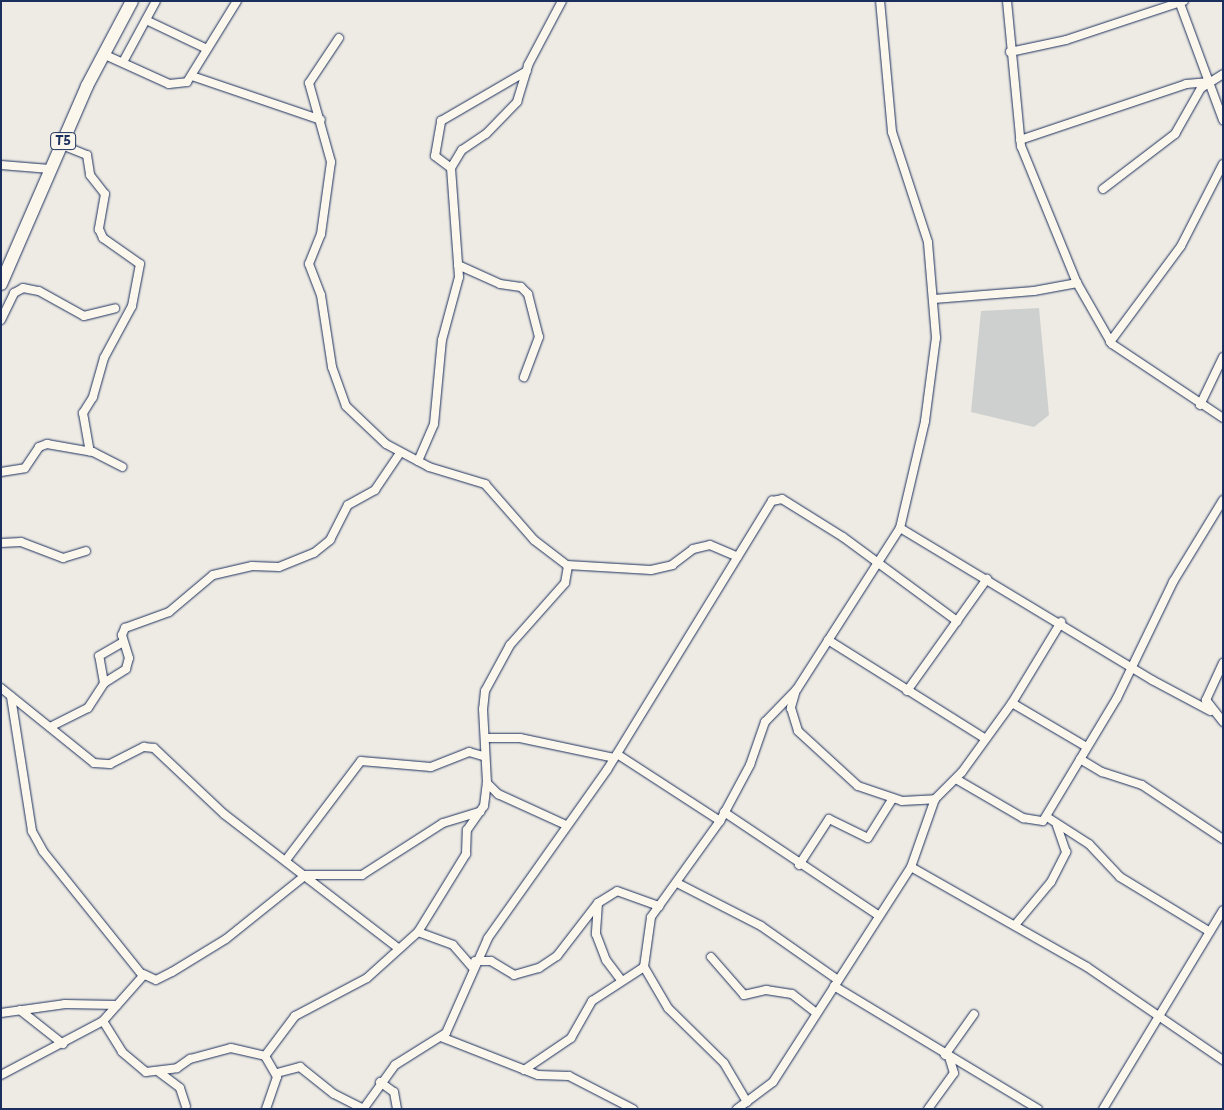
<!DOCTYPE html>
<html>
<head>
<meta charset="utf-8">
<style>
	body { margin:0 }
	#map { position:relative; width:1224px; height:1110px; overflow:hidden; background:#eeebe4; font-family:"Playpen Sans",sans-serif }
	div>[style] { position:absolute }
	.green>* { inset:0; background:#cecfcf }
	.roads { filter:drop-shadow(0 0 1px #1b2f5e) drop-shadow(0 0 1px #1b2f5e) }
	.minor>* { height:8px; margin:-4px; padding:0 4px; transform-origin:4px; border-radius:4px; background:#fbf7ec }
	.trunk>* { height:12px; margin:-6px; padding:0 6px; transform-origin:6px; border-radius:6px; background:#fbf7ec }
	span { translate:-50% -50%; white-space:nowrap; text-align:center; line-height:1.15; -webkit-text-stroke:5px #fbf7ec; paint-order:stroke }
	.shield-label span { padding:1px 4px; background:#fbf7ec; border:1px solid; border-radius:4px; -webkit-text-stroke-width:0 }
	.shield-label { font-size:12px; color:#1b2f5e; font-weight:700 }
	.frame { position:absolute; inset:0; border:2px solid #1b2f5e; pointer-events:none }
</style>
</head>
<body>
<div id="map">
	<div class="green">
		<i style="clip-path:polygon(1039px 308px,1049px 415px,1034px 427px,971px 412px,981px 311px)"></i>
	</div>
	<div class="roads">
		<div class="minor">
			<i style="left:1007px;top:1px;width:146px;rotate:84.5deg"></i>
			<i style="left:1021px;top:146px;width:148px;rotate:67.8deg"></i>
			<i style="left:1077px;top:283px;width:70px;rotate:60.2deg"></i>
			<i style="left:1112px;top:344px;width:133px;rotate:33.7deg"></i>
			<i style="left:1179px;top:1px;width:127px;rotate:69.7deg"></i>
			<i style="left:146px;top:20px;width:65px;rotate:25.4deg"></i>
			<i style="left:339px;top:38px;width:54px;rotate:123.7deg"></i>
			<i style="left:309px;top:83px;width:82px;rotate:74.4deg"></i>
			<i style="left:331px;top:162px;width:73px;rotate:97.9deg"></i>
			<i style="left:321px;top:234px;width:32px;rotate:112deg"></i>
			<i style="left:309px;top:264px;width:33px;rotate:69deg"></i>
			<i style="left:321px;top:295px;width:73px;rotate:81.3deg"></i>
			<i style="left:332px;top:367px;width:41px;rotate:70.3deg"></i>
			<i style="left:346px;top:406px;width:55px;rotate:43.5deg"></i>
			<i style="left:386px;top:444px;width:49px;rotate:28.1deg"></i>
			<i style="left:429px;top:467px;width:59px;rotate:16.9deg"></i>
			<i style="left:485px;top:484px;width:74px;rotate:48.8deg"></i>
			<i style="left:534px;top:540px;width:43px;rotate:37.4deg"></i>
			<i style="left:568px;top:566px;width:17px;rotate:100deg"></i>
			<i style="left:565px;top:583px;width:83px;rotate:131.6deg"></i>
			<i style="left:510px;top:645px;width:52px;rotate:118.5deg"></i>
			<i style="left:485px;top:691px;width:18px;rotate:96deg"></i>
			<i style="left:483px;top:709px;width:74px;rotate:86.9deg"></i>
			<i style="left:487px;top:783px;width:16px;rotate:45deg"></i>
			<i style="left:498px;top:794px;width:75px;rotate:24.5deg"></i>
			<i style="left:1010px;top:52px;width:57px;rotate:-12.1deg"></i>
			<i style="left:1066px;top:40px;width:124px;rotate:-18.3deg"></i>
			<i style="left:103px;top:54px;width:72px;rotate:24.4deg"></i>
			<i style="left:169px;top:84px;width:18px;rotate:-6deg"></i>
			<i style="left:187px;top:82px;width:95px;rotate:-58.3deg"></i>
			<i style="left:123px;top:62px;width:69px;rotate:-61.6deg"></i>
			<i style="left:192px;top:76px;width:136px;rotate:18.8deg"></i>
			<i style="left:1020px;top:140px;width:175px;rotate:-18.6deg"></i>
			<i style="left:1186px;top:84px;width:21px;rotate:-5deg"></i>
			<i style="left:62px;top:145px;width:27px;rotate:22deg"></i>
			<i style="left:87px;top:155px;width:20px;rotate:81deg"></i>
			<i style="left:90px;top:175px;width:24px;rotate:52deg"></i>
			<i style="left:105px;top:194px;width:36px;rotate:100deg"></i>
			<i style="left:99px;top:229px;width:10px;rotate:66deg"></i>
			<i style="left:103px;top:238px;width:45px;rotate:35.1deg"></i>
			<i style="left:140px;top:264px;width:43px;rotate:100.8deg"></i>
			<i style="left:132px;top:306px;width:59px;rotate:118.3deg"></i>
			<i style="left:104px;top:358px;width:41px;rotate:105.8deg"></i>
			<i style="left:93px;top:397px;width:19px;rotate:122deg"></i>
			<i style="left:83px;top:413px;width:39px;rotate:80deg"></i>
			<i style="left:1px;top:165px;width:49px;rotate:4.7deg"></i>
			<i style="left:451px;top:168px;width:20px;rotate:-143deg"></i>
			<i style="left:435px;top:156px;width:36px;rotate:-80deg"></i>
			<i style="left:441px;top:121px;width:99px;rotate:-30.2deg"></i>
			<i style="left:1103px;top:189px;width:91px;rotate:-37.4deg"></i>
			<i style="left:1175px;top:134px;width:53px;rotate:-60.5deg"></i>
			<i style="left:1201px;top:88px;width:26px;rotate:-32deg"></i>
			<i style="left:458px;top:265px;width:46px;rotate:24.3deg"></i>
			<i style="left:500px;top:284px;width:21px;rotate:8deg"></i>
			<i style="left:521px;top:287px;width:10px;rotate:45deg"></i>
			<i style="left:528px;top:294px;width:44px;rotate:75.7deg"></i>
			<i style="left:539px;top:337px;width:43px;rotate:110.6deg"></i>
			<i style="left:934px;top:299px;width:100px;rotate:-4.6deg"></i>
			<i style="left:1034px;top:291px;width:44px;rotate:-10.5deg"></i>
			<i style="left:1px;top:320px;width:30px;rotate:-64deg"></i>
			<i style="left:14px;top:293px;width:10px;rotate:-29deg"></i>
			<i style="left:23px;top:288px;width:16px;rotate:11deg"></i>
			<i style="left:39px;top:291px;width:51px;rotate:29.1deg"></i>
			<i style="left:84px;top:316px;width:32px;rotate:-14deg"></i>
			<i style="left:1110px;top:342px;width:119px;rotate:-53.5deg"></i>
			<i style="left:1181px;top:246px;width:92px;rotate:-62.9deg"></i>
			<i style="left:1200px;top:405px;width:53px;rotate:-64.4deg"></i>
			<i style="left:418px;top:461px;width:40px;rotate:-66.6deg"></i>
			<i style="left:434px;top:424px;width:84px;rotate:-84.6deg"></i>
			<i style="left:442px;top:340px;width:65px;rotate:-74.9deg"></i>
			<i style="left:459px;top:277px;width:109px;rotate:-94.2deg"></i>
			<i style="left:451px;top:168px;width:21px;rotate:-59deg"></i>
			<i style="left:462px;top:150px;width:29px;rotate:-34deg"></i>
			<i style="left:486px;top:134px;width:45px;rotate:-45.9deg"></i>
			<i style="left:517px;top:102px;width:39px;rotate:-73deg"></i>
			<i style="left:528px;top:65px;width:72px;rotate:-62deg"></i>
			<i style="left:1px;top:472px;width:24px;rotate:-9deg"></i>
			<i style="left:25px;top:468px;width:25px;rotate:-56deg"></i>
			<i style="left:39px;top:447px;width:9px;rotate:-21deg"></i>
			<i style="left:47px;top:444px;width:47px;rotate:9.9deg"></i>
			<i style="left:93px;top:452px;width:33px;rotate:27deg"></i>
			<i style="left:900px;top:528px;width:294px;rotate:31.1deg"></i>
			<i style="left:1152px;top:680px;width:66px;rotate:28.1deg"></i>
			<i style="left:1px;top:543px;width:20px;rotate:-3deg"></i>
			<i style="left:21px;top:542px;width:45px;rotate:20.9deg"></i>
			<i style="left:63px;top:558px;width:24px;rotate:-17deg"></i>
			<i style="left:567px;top:565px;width:84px;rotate:3.4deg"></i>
			<i style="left:651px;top:570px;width:22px;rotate:-13deg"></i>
			<i style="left:672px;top:565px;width:26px;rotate:-37deg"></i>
			<i style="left:693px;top:549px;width:17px;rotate:-13deg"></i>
			<i style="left:710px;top:545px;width:30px;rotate:23deg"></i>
			<i style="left:828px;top:640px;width:186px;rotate:32.1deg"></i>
			<i style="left:1223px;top:663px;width:41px;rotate:114.7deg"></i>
			<i style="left:1206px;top:700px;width:28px;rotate:52deg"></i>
			<i style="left:104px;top:683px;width:27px;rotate:-100deg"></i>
			<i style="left:99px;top:656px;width:28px;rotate:-30deg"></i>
			<i style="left:1px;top:688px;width:119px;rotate:38.9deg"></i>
			<i style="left:94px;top:763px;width:16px;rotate:4deg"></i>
			<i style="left:110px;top:764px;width:38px;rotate:-27deg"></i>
			<i style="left:144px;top:747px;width:10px;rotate:6deg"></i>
			<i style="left:154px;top:748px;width:96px;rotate:43.3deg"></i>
			<i style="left:224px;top:814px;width:221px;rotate:37.6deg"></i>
			<i style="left:796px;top:690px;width:19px;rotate:106deg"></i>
			<i style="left:791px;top:708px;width:24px;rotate:73deg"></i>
			<i style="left:798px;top:731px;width:81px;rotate:42.5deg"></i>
			<i style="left:858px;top:786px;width:46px;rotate:18.8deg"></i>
			<i style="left:902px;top:801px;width:33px;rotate:-3deg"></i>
			<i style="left:907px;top:691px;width:138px;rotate:-54.5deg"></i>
			<i style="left:1012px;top:703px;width:85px;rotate:30.5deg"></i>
			<i style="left:50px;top:727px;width:42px;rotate:-26.6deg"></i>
			<i style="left:88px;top:708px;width:30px;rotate:-57deg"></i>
			<i style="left:104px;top:683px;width:26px;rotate:-32deg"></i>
			<i style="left:126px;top:669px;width:11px;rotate:-75deg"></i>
			<i style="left:129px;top:658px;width:24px;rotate:-107deg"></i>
			<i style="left:122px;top:635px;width:8px;rotate:-67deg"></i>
			<i style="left:125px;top:628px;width:47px;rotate:-20deg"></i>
			<i style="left:169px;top:612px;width:57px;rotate:-40.1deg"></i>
			<i style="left:213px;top:575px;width:40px;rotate:-13deg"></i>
			<i style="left:252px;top:566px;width:27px;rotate:2deg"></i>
			<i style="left:279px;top:567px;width:38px;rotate:-22deg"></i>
			<i style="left:314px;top:553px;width:21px;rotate:-39deg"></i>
			<i style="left:330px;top:540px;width:39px;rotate:-63deg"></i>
			<i style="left:348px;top:505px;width:31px;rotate:-29deg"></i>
			<i style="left:375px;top:490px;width:45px;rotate:-56deg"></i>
			<i style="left:486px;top:738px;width:34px"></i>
			<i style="left:520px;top:738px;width:96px;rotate:12deg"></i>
			<i style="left:617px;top:754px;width:123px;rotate:33deg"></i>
			<i style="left:1080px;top:759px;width:26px;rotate:31deg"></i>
			<i style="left:1102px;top:772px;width:42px;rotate:18deg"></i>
			<i style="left:1142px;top:785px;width:97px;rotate:33.7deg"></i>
			<i style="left:956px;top:779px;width:78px;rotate:30.2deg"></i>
			<i style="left:1023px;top:818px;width:20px;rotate:9deg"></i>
			<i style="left:1043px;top:821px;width:144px;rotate:-59deg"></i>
			<i style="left:1117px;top:698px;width:129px;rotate:-64.2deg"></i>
			<i style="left:1173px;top:582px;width:96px;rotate:-58.6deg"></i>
			<i style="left:724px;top:812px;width:185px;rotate:33.8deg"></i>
			<i style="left:1047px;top:817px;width:50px;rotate:32.7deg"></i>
			<i style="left:1089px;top:844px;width:45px;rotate:46.8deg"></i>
			<i style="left:1120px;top:877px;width:105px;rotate:31.4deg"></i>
			<i style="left:286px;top:860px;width:124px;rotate:-52.9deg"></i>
			<i style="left:361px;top:761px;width:70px;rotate:4.9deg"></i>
			<i style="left:431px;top:767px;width:41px;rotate:-21.5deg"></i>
			<i style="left:469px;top:752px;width:15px;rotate:16deg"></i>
			<i style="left:799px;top:865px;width:55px;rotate:-56.9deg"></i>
			<i style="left:829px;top:819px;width:43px;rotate:26deg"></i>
			<i style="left:868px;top:838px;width:47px;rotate:-58deg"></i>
			<i style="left:911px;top:867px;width:202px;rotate:29.6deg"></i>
			<i style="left:1087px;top:967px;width:165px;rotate:34.4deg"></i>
			<i style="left:679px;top:884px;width:92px;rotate:27.1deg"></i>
			<i style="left:761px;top:926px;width:94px;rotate:35deg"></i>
			<i style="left:598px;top:903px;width:31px;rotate:94deg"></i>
			<i style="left:596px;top:934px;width:28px;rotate:69deg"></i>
			<i style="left:606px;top:960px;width:26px;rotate:53deg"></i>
			<i style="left:1015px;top:925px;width:56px;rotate:-50.1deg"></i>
			<i style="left:1051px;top:882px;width:34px;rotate:-63deg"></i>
			<i style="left:1066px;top:852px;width:28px;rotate:-109deg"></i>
			<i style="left:418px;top:932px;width:37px;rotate:20deg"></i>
			<i style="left:453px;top:945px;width:29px;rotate:49deg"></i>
			<i style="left:711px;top:957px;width:50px;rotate:49deg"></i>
			<i style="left:744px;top:995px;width:23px;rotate:-13deg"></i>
			<i style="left:766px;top:990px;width:26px;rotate:9deg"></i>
			<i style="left:792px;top:994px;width:29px;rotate:38deg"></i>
			<i style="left:475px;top:961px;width:16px"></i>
			<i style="left:491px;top:961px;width:27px;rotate:31deg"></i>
			<i style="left:514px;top:975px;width:26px;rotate:-16deg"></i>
			<i style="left:539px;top:968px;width:22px;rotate:-34deg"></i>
			<i style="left:557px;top:956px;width:67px;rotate:-52.3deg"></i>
			<i style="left:598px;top:903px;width:22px;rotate:-32deg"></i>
			<i style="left:617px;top:891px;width:45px;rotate:19.7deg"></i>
			<i style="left:143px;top:974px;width:14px;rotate:25deg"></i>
			<i style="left:156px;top:980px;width:18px;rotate:-27deg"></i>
			<i style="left:172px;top:972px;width:63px;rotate:-31.4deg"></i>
			<i style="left:226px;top:939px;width:102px;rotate:-38.7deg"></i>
			<i style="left:306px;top:875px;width:56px"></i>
			<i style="left:362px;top:875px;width:96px;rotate:-32.7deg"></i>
			<i style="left:443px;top:823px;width:39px;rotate:-17deg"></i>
			<i style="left:834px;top:986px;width:238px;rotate:31.1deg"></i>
			<i style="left:20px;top:1010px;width:55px;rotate:38.3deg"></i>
			<i style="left:1px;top:1013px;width:65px;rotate:-8deg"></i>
			<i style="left:65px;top:1004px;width:52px;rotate:1.1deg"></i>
			<i style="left:103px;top:1021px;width:36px;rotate:58deg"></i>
			<i style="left:122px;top:1052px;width:31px;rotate:40deg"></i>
			<i style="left:146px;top:1072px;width:31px;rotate:-7deg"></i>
			<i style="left:177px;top:1068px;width:16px;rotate:-35deg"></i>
			<i style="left:190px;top:1059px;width:42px;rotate:-15deg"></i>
			<i style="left:231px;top:1048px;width:35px;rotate:13deg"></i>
			<i style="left:265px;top:1056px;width:24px;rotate:60deg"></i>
			<i style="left:277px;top:1077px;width:34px;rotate:109deg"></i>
			<i style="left:441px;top:1037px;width:104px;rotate:21.4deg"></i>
			<i style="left:538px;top:1075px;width:31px;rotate:2deg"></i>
			<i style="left:569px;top:1076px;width:72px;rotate:27.3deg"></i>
			<i style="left:945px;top:1055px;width:50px;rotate:-54.7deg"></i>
			<i style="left:265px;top:1056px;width:50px;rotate:-53.1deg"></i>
			<i style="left:295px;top:1016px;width:81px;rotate:-27.8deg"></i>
			<i style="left:367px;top:978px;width:69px;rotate:-42deg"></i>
			<i style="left:418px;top:932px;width:92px;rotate:-58.4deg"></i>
			<i style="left:466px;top:854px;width:24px;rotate:-88deg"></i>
			<i style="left:467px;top:830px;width:29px;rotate:-55deg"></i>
			<i style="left:484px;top:806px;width:23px;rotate:-83deg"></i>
			<i style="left:524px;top:1070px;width:57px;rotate:-34.2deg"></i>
			<i style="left:571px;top:1038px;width:43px;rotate:-60.4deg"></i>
			<i style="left:592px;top:1001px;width:62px;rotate:-33.2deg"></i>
			<i style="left:159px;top:1072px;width:26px;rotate:37deg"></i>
			<i style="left:180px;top:1088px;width:19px;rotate:72deg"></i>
			<i style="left:277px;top:1073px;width:24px;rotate:-15deg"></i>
			<i style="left:300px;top:1067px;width:43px;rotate:38.5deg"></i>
			<i style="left:334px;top:1094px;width:34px;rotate:27deg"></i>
			<i style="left:1px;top:1075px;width:115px;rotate:-27.9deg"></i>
			<i style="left:103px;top:1021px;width:60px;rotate:-48.4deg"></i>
			<i style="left:143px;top:976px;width:160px;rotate:-128.7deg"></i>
			<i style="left:43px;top:851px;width:23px;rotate:-119deg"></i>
			<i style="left:32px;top:831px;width:136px;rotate:-98.9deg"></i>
			<i style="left:380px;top:1082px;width:17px;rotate:36deg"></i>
			<i style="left:394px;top:1092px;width:17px;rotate:80deg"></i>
			<i style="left:747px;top:1102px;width:45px;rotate:-120.5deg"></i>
			<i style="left:724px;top:1063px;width:78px;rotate:-135.5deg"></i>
			<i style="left:668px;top:1008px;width:48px;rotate:-120.3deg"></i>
			<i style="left:644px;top:967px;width:50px;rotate:-82deg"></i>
			<i style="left:651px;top:917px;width:118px;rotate:-54.3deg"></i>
			<i style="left:720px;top:821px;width:64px;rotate:-61.8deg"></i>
			<i style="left:750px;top:765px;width:46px;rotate:-70.8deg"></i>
			<i style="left:765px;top:722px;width:46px;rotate:-45.9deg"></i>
			<i style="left:797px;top:689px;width:191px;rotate:-57.4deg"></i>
			<i style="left:900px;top:528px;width:110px;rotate:-76.8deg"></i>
			<i style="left:925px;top:421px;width:84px;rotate:-82.5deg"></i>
			<i style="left:936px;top:338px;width:96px;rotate:-94.8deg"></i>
			<i style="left:928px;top:242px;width:116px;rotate:-108.1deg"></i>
			<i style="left:892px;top:132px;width:132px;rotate:-95.2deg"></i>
			<i style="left:364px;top:1108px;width:53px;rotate:-54.2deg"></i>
			<i style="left:395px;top:1065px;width:60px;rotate:-32.1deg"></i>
			<i style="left:446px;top:1033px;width:104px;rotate:-66.1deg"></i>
			<i style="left:488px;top:938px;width:206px;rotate:-54.7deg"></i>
			<i style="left:607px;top:770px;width:316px;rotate:-58.5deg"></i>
			<i style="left:772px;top:501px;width:10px;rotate:-11deg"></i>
			<i style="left:782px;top:499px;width:72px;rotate:31.9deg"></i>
			<i style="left:843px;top:537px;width:142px;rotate:36.4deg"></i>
			<i style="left:737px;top:1109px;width:45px;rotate:-36.9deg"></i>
			<i style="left:773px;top:1082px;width:255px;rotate:-57.3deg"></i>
			<i style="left:911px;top:867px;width:72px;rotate:-70.6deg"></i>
			<i style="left:935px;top:799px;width:38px;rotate:-45deg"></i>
			<i style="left:962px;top:772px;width:85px;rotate:-54.1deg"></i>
			<i style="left:1012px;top:703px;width:95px;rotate:-58.8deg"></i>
			<i style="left:928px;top:1109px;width:44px;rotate:-54.2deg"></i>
			<i style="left:954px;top:1073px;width:17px;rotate:-107deg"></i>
			<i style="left:1103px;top:1109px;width:232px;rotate:-58.9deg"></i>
		</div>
		<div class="trunk">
			<i style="left:1px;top:284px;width:216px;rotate:-66.5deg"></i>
			<i style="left:87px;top:86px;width:96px;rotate:-62.1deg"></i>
		</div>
	</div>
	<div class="shield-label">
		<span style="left:63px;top:141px">T5</span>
	</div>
	<div class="frame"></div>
</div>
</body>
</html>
